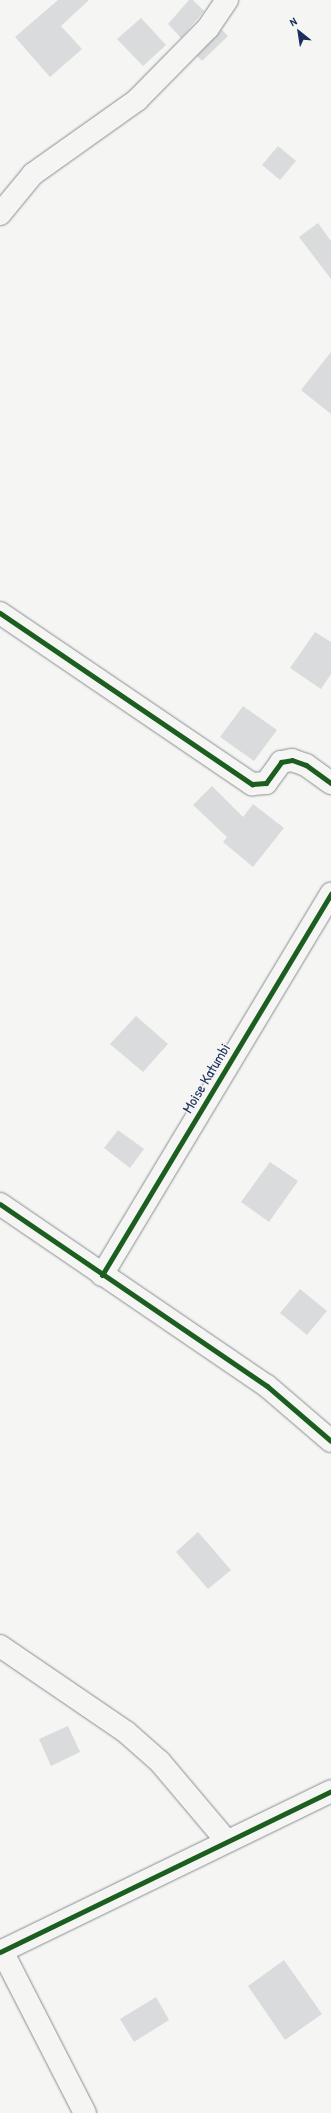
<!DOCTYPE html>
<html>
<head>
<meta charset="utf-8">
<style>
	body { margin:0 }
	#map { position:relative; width:331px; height:2113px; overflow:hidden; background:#f5f5f3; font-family:"Patrick Hand",sans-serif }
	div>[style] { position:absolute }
	.building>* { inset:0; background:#dadbdc }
	.roads { filter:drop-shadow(0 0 1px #898d95) drop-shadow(0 0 1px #898d95) }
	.minor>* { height:22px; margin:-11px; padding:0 11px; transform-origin:11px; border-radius:11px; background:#f5f5f3 }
	.cycleway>* { height:5px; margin:-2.5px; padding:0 2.5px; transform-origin:2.5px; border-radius:2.5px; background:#1b5e20 }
	span { translate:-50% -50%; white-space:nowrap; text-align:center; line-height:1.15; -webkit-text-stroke:3px #f6f6f2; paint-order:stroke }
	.street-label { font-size:15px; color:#1b2f5e }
	.north { position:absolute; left:279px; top:12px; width:40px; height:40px; -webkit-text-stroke:3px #f6f6f2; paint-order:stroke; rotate:330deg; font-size:11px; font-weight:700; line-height:16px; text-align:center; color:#1b2f5e }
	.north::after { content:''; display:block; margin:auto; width:14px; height:18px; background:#1b2f5e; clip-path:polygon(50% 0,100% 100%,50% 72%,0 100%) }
</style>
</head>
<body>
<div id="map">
	<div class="building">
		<i style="clip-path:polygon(58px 0,89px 0,61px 26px,82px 49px,50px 77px,15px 37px)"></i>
		<i style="clip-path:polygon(189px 0,193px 0,204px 11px,181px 38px,168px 24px)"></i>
		<i style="clip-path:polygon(141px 18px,166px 45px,143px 66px,117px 39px)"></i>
		<i style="clip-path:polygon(222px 30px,228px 36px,202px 61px,197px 56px)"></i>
		<i style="clip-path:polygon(278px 146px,296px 161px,280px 180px,262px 165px)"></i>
		<i style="clip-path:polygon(318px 223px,331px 241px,331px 279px,299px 237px)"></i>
		<i style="clip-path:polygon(331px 352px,331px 414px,301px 390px)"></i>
		<i style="clip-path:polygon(315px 632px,331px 642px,331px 674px,321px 689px,290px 668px)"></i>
		<i style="clip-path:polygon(243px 706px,277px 730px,254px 761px,220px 737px)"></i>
		<i style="clip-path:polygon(212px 786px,243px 817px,253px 804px,284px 828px,253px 867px,223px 842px,227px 837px,193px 805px)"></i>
		<i style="clip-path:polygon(136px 1016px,168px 1044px,143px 1072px,110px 1044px)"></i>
		<i style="clip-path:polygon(118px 1130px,144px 1149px,130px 1168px,104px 1148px)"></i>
		<i style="clip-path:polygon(270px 1162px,298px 1181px,269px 1222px,241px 1202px)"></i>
		<i style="clip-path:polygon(300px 1289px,327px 1311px,307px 1335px,280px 1313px)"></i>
		<i style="clip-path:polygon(198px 1532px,231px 1570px,208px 1589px,176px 1552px)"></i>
		<i style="clip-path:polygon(68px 1726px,80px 1752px,51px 1766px,39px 1739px)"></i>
		<i style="clip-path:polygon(284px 1960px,322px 2014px,285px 2040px,248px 1986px)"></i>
		<i style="clip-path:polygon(156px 1997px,169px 2020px,134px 2042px,120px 2019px)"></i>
	</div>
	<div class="roads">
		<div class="minor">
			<i style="left:0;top:214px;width:52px;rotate:-50.5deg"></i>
			<i style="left:33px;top:174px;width:128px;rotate:-35.4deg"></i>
			<i style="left:137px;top:100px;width:101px;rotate:-45.4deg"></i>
			<i style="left:208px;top:28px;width:34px;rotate:-56deg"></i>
			<i style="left:0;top:613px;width:305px;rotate:34.2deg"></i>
			<i style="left:252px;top:784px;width:14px;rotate:-4deg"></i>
			<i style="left:266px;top:783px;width:26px;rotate:-54deg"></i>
			<i style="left:281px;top:762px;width:11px;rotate:-10deg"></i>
			<i style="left:292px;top:760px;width:15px;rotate:20deg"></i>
			<i style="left:306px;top:765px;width:31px;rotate:36deg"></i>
			<i style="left:0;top:1204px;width:323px;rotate:34.3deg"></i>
			<i style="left:267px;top:1386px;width:84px;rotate:40.7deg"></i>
			<i style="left:102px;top:1275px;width:445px;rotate:-59deg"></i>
			<i style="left:0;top:1646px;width:153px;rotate:34.3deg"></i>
			<i style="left:126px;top:1732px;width:45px;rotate:41.4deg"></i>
			<i style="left:160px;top:1762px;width:102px;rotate:49.8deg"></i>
			<i style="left:2px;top:1951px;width:182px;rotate:62.9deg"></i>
			<i style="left:0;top:1952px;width:368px;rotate:-25.9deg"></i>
		</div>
	</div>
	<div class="cycleway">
		<i style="left:0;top:613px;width:305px;rotate:34.2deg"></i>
		<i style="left:252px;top:784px;width:14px;rotate:-4deg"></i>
		<i style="left:266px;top:783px;width:26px;rotate:-54deg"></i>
		<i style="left:281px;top:762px;width:11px;rotate:-10deg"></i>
		<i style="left:292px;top:760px;width:15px;rotate:20deg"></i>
		<i style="left:306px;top:765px;width:31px;rotate:36deg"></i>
		<i style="left:0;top:1204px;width:323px;rotate:34.3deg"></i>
		<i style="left:267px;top:1386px;width:84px;rotate:40.7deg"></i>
		<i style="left:102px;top:1275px;width:445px;rotate:-59deg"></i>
		<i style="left:0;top:1952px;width:368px;rotate:-25.9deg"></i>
	</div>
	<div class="street-label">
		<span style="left:206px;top:1078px;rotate:-59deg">Moise Katumbi</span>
	</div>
	<div class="north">N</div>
</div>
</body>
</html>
